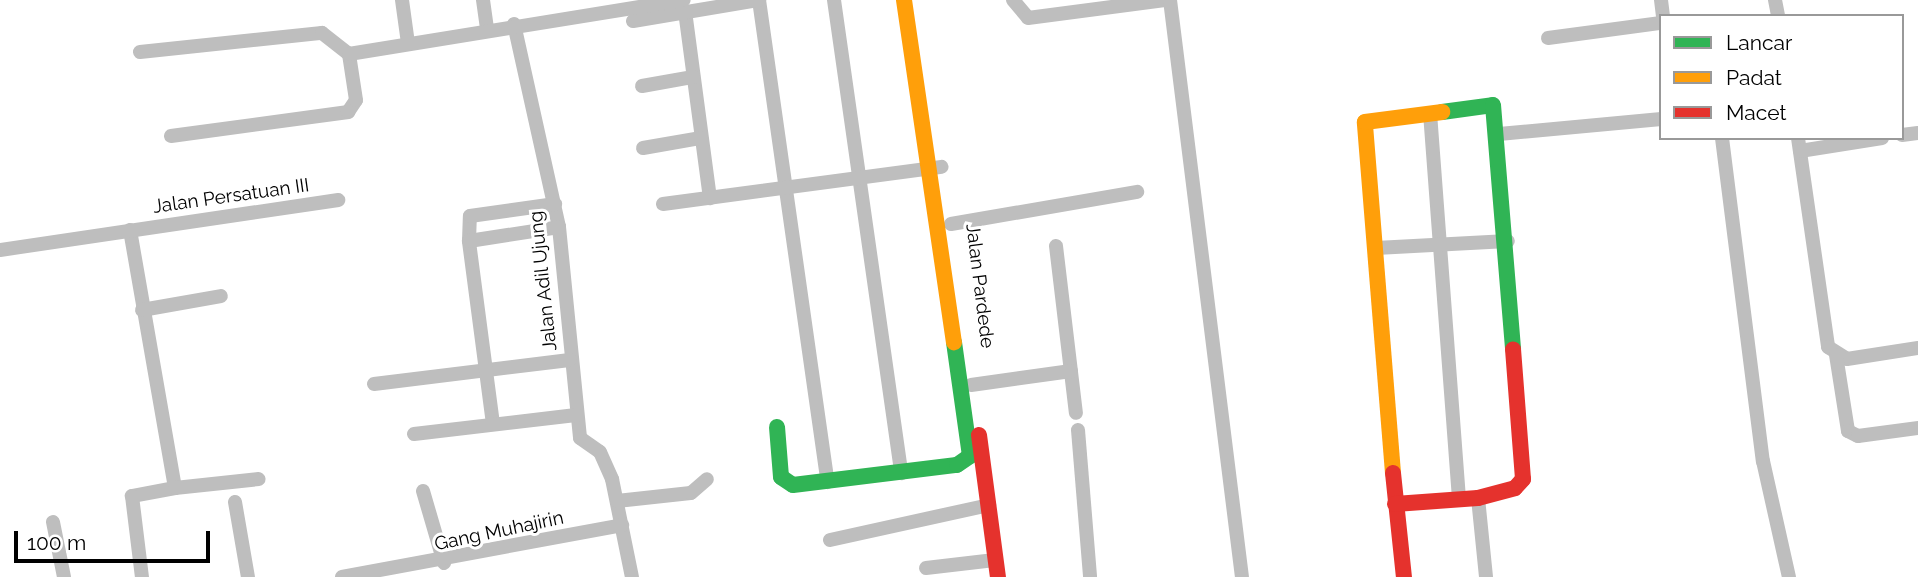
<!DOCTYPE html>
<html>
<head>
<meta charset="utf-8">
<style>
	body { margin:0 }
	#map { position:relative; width:1918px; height:577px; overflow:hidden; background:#fff; font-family:Raleway,sans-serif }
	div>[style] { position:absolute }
	.street>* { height:14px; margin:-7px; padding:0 7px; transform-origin:7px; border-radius:7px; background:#bebebe }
	.fast>* { height:16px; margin:-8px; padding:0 8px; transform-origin:8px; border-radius:8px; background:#30b455 }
	.slow>* { height:16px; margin:-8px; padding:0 8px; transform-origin:8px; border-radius:8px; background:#ff9f0a }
	.jam>* { height:16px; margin:-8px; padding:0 8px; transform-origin:8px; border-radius:8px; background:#e5322d }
	span { translate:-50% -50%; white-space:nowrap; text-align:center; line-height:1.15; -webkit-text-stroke:6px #fff; paint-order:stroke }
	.street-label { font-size:19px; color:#000 }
	.legend { position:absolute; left:1659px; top:14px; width:245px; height:126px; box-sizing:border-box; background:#fff; border:2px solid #999; margin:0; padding:9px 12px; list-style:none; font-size:21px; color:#000 }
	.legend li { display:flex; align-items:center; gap:14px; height:35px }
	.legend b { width:35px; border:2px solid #999 }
	.scale { position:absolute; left:14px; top:531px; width:196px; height:32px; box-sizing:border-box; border:4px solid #000; border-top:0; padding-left:9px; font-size:21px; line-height:24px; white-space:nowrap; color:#000; -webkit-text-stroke:5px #fff; paint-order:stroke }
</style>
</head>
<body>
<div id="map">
	<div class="street">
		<i style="left:402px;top:0;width:43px;rotate:82.1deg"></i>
		<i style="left:483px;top:0;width:28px;rotate:82deg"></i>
		<i style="left:759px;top:0;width:487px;rotate:81.9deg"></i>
		<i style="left:834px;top:0;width:478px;rotate:81.9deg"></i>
		<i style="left:1013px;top:0;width:23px;rotate:50deg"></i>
		<i style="left:1028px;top:18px;width:138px;rotate:-7.5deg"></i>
		<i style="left:1170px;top:0;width:581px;rotate:82.89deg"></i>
		<i style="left:1661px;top:0;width:16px;rotate:83deg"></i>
		<i style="left:1775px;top:0;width:16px;rotate:79deg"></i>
		<i style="left:685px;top:11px;width:189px;rotate:82.4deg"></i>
		<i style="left:633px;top:21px;width:128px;rotate:-9.5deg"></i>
		<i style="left:514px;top:24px;width:208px;rotate:77.5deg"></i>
		<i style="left:559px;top:227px;width:212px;rotate:84.3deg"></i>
		<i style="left:580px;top:438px;width:24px;rotate:35deg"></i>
		<i style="left:600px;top:452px;width:30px;rotate:66deg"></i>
		<i style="left:612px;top:479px;width:100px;rotate:78.5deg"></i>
		<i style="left:1548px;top:38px;width:114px;rotate:-7.6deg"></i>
		<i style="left:140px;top:52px;width:183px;rotate:-6deg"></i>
		<i style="left:322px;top:33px;width:34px;rotate:38deg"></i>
		<i style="left:642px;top:86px;width:52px;rotate:-10deg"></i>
		<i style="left:1430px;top:113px;width:387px;rotate:85.7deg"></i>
		<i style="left:1499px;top:134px;width:163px;rotate:-5.3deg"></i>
		<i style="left:1902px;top:135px;width:16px;rotate:-7deg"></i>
		<i style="left:171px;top:136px;width:179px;rotate:-7.7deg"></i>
		<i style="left:348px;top:112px;width:14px;rotate:-56deg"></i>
		<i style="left:356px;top:100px;width:47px;rotate:-98.7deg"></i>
		<i style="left:349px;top:54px;width:339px;rotate:-9.2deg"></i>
		<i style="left:1722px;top:138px;width:326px;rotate:82.8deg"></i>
		<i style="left:1763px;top:461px;width:119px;rotate:77.4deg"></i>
		<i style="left:1798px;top:138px;width:211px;rotate:81.8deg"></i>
		<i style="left:1828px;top:347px;width:22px;rotate:32deg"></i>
		<i style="left:1847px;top:359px;width:72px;rotate:-8.8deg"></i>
		<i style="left:643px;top:148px;width:59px;rotate:-9.8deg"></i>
		<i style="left:1800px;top:151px;width:83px;rotate:-9deg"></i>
		<i style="left:663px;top:204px;width:281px;rotate:-7.6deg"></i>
		<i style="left:951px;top:224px;width:189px;rotate:-9.8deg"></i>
		<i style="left:130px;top:230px;width:262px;rotate:80.1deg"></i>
		<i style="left:175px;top:488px;width:44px;rotate:169.5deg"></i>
		<i style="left:132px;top:496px;width:82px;rotate:83deg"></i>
		<i style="left:469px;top:241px;width:25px;rotate:-88deg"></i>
		<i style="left:470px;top:216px;width:86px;rotate:-8deg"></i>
		<i style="left:1056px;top:246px;width:168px;rotate:83.2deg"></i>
		<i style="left:1376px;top:248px;width:132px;rotate:-3deg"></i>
		<i style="left:0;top:250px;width:342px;rotate:-8.4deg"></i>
		<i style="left:142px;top:310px;width:80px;rotate:-10deg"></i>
		<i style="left:1836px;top:355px;width:77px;rotate:81deg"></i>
		<i style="left:1848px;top:431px;width:11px;rotate:27deg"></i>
		<i style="left:1858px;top:436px;width:61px;rotate:-7.6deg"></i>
		<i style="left:374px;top:384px;width:197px;rotate:-7deg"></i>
		<i style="left:971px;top:385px;width:101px;rotate:-8deg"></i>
		<i style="left:493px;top:424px;width:185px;rotate:-97.5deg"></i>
		<i style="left:469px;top:241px;width:91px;rotate:-8.8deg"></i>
		<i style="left:1078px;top:430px;width:147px;rotate:85.3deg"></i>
		<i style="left:414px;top:434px;width:163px;rotate:-6.7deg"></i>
		<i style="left:175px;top:488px;width:84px;rotate:-6.1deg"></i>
		<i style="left:423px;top:491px;width:75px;rotate:73.7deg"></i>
		<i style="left:1478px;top:498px;width:79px;rotate:84.2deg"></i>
		<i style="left:617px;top:501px;width:74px;rotate:-6.2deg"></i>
		<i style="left:691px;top:493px;width:21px;rotate:-41deg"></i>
		<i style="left:235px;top:502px;width:76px;rotate:80.2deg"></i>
		<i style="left:53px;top:522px;width:56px;rotate:78.7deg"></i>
		<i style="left:830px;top:540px;width:163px;rotate:-12.4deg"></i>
		<i style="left:926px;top:568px;width:69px;rotate:-6.6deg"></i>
		<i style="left:342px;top:577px;width:285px;rotate:-10.5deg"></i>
	</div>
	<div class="fast">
		<i style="left:1442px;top:112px;width:51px;rotate:-7.8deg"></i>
		<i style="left:1493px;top:105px;width:245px;rotate:85.3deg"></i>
		<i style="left:777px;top:427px;width:50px;rotate:85.4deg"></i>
		<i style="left:781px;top:477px;width:14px;rotate:34deg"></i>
		<i style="left:793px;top:485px;width:165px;rotate:-7deg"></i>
		<i style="left:957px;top:465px;width:16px;rotate:-35deg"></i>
		<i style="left:970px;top:456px;width:115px;rotate:-98deg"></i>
	</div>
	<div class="slow">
		<i style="left:904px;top:0;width:346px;rotate:81.7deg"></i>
		<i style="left:1393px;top:473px;width:352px;rotate:-94.6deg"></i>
		<i style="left:1365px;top:122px;width:78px;rotate:-7.4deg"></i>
	</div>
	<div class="jam">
		<i style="left:979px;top:435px;width:143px;rotate:82.4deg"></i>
		<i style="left:1393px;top:473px;width:105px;rotate:84deg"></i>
		<i style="left:1395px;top:504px;width:83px;rotate:-4.1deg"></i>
		<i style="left:1478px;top:498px;width:38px;rotate:-15deg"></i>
		<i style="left:1515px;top:488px;width:12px;rotate:-48deg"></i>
		<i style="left:1523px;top:479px;width:130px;rotate:-94.4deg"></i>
	</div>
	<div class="street-label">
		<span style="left:231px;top:196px;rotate:-8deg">Jalan Persatuan III</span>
		<span style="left:543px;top:281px;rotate:-96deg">Jalan Adil Ujung</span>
		<span style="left:980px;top:286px;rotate:83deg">Jalan Pardede</span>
		<span style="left:499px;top:531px;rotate:-12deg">Gang Muhajirin</span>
	</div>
	<ul class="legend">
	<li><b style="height:9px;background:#30b455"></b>Lancar</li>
	<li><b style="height:9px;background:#ff9f0a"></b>Padat</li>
	<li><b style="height:9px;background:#e5322d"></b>Macet</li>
	</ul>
	<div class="scale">100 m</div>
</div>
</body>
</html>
